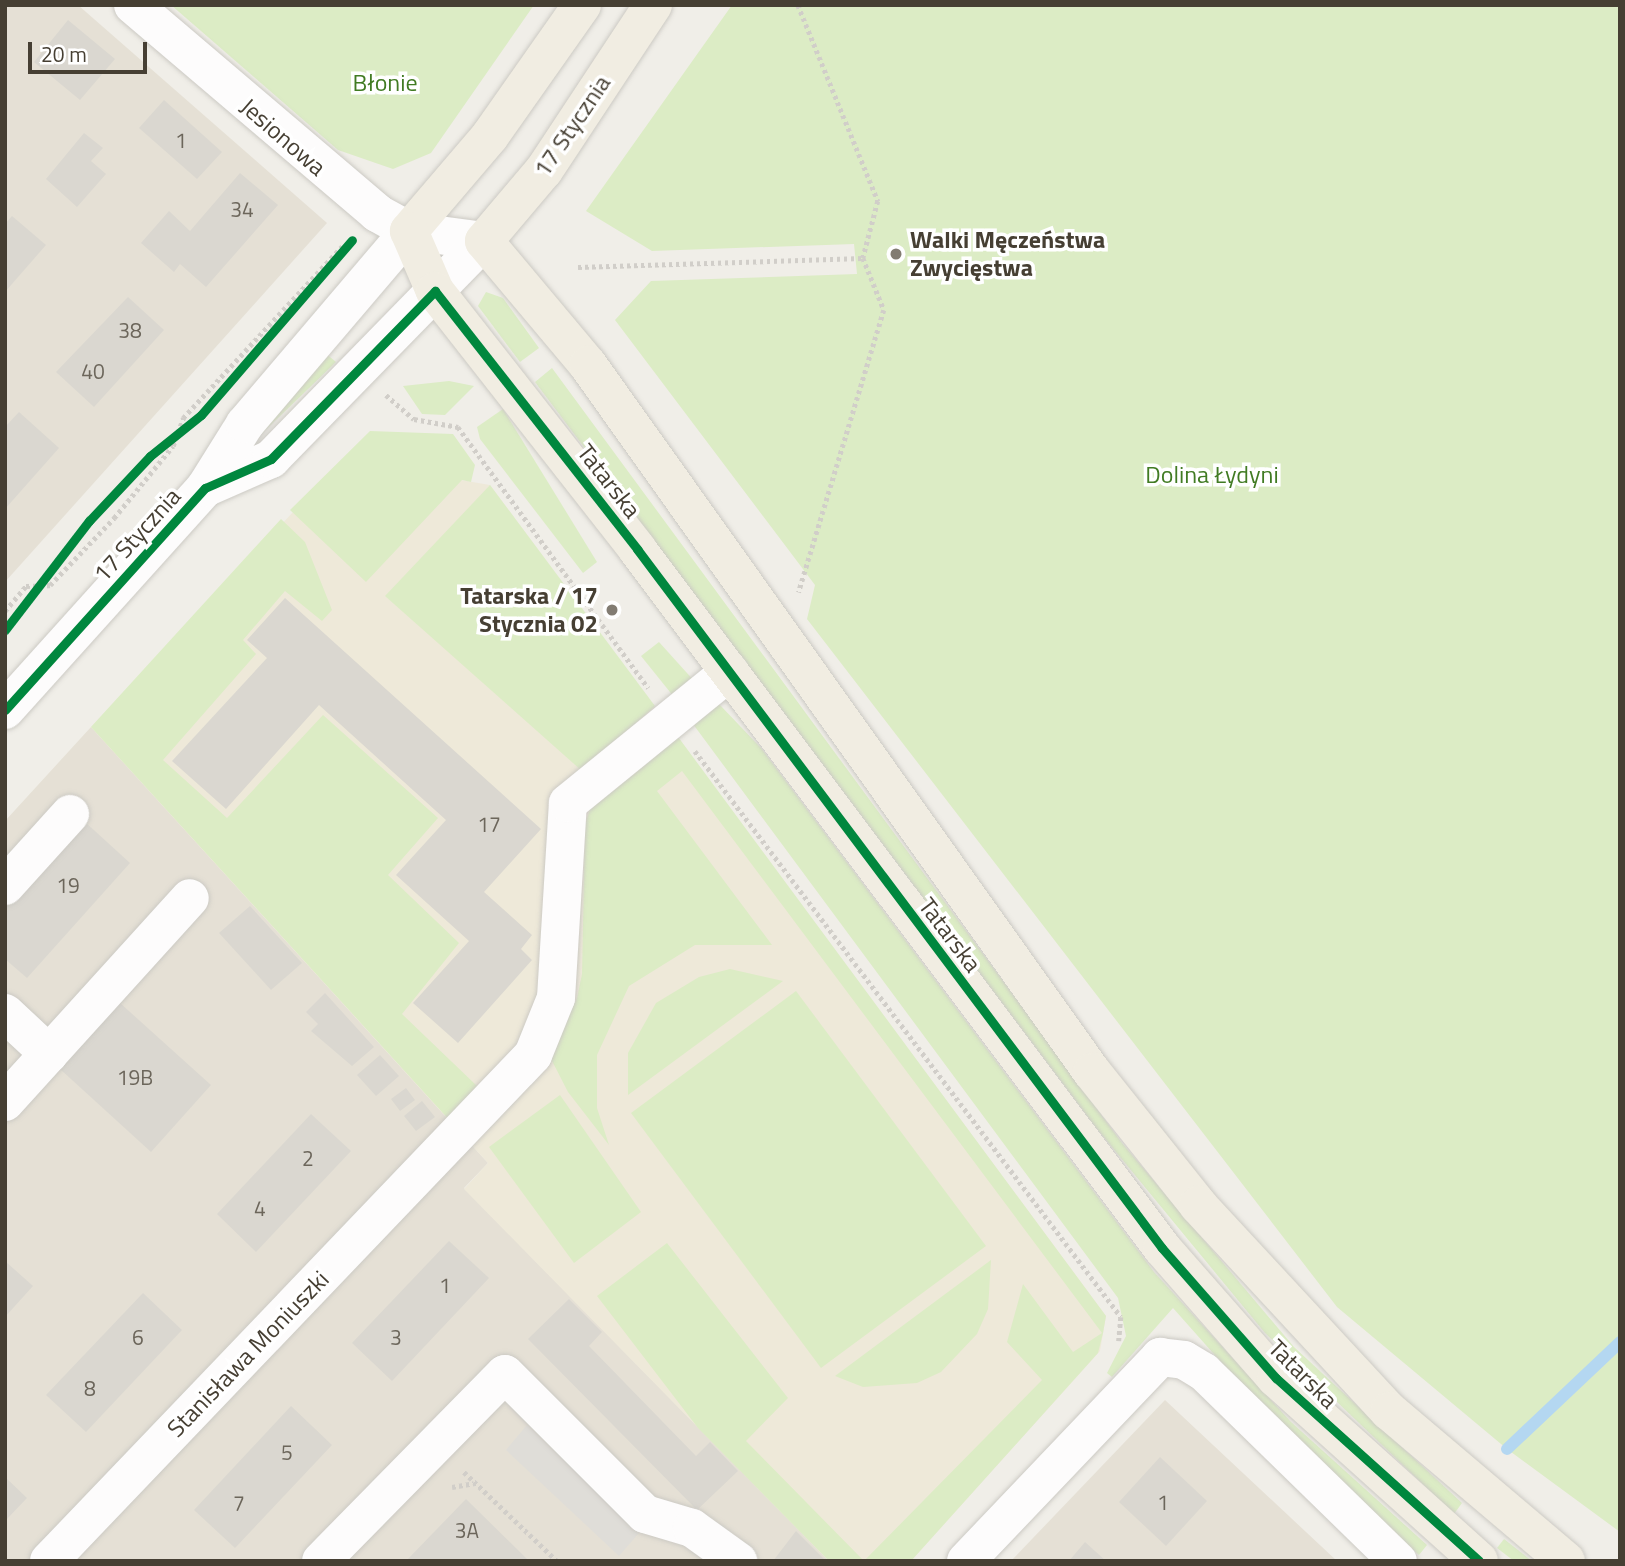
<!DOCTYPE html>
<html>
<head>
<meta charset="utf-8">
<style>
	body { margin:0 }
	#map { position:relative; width:1625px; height:1566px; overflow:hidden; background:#f0eee8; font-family:"Titillium Web",sans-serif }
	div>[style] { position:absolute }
	.residential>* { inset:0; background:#e5e0d5 }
	.education>* { inset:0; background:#eee9d9 }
	.green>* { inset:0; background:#dcecc5 }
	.parking>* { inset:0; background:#dfddd8 }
	.stream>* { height:12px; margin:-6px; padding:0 6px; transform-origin:6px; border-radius:6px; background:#b4d7f1 }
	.building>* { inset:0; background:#dad7d0 }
	.path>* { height:4.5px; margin-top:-2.25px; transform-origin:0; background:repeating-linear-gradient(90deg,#d1cec9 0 3.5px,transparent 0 7px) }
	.roads { filter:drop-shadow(0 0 2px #cccac4) drop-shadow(0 0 2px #cccac4) }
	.minor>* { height:38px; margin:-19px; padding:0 19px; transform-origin:19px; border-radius:19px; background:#fdfcfc }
	.major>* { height:38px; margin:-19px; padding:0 19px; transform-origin:19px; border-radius:19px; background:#f1ede2 }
	.cycleway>* { height:9px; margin:-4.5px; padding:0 4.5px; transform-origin:4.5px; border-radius:4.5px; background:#00873e }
	.dots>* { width:19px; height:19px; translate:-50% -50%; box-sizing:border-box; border:4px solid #fff; border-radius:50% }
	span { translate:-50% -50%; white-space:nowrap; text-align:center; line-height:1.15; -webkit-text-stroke:7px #fff; paint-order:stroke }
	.number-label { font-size:21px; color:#6c665b }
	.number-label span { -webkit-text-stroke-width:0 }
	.park-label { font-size:24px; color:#417b23 }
	.street-label { font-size:24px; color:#463f33 }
	.poi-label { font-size:24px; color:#463f33; font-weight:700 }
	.left { translate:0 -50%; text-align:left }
	.right { translate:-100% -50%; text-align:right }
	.frame { position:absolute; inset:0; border:7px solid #463f33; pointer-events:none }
	.scale { position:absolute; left:28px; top:42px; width:119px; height:32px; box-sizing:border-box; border:4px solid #463f33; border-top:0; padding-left:9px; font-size:21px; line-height:24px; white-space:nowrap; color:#463f33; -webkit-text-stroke:5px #fff; paint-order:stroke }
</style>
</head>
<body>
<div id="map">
	<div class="residential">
		<i style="clip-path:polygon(5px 5px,78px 5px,327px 223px,5px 582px)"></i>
		<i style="clip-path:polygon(91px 727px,488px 1163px,464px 1188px,829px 1561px,5px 1561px,5px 821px)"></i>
		<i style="clip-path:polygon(1165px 1400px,1337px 1561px,1011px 1561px)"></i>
	</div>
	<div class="education">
		<i style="clip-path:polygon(342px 460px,490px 485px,1106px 1316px,1100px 1351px,911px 1561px,829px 1561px,464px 1189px,488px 1163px,91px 727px)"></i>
	</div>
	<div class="green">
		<i style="clip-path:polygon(171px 5px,534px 5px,431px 153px,393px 169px,338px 150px)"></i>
		<i style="clip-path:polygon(732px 5px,1620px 5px,1620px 1532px,1507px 1449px,1337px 1307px,807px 619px,815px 585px,615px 320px,651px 281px,857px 274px,854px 244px,652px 251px,586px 211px)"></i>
		<i style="clip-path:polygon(486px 292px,503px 298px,539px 348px,520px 362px,478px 306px)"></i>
		<i style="clip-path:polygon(324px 352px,336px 362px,248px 447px)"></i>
		<i style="clip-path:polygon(552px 368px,1122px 1143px,1294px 1347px,1462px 1503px,1454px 1514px,1265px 1333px,1097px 1129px,535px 382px)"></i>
		<i style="clip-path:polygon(449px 381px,474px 386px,445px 415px,422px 414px,403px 386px)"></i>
		<i style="clip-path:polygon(503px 409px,597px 562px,583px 573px,480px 439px,477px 427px)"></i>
		<i style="clip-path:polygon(370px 431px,453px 434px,475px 465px,471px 482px,462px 480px,366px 582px,290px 510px)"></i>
		<i style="clip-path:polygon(490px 485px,655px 706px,582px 771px,385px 596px)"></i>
		<i style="clip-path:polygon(281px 519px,305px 542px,332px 610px,322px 621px,285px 591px,243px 640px,256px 654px,163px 760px,227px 818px,323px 715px,438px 818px,388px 875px,459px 943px,402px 1014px,476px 1085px,479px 1095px,452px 1123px,91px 727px)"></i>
		<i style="clip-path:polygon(659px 642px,696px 683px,678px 702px,641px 656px)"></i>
		<i style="clip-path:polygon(719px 704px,761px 748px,1154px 1272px,1291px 1422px,1427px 1545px,1419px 1555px,1299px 1450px,1173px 1308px,1112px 1377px,1107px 1373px,1126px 1336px,1118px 1298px,690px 720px)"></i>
		<i style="clip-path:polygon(673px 730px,1106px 1316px,1103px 1333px,1098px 1353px,911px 1561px,829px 1561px,698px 1428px,597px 1296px,667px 1243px,788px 1398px,746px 1441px,864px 1561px,1042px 1380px,1007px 1342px,1023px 1284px,1073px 1352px,1102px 1333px,682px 771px,657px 791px,772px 945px,695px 945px,629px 986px,597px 1055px,597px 1108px,609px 1145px,568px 1092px,549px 1055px,577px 998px,582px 974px,585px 824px,591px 807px)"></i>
		<i style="clip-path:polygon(730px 969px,783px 981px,628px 1095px,628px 1053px,656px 1003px,699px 977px)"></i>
		<i style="clip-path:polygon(796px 991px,986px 1246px,821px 1368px,631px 1113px)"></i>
		<i style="clip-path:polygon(560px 1095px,641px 1212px,574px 1263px,489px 1147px)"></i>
		<i style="clip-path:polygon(991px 1260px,988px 1309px,977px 1334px,941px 1372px,917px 1383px,863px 1387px,835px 1376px)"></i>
		<i style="clip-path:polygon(1504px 1539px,1532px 1561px,1514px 1561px,1497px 1548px)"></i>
	</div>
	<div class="parking">
		<i style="clip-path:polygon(527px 1425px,639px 1533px,619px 1556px,506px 1450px)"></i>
	</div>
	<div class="stream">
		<i style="left:1507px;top:1449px;width:156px;rotate:-43.4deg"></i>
	</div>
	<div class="building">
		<i style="clip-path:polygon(68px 20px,115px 59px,80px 100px,34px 62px)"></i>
		<i style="clip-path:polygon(164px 100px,222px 152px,197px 179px,139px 128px)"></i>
		<i style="clip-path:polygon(84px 133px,103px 148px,91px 161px,106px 174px,77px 207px,46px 179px)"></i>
		<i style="clip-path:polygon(240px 173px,278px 205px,206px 287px,180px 264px,174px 272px,141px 243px,169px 211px,190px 231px)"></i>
		<i style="clip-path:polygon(12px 216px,46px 245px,5px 292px,5px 224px)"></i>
		<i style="clip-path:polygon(128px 297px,164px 330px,94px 407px,56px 372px)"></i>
		<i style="clip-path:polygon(19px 412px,59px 448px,5px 509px,5px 427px)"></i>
		<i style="clip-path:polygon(285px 598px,541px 829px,484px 892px,532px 935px,521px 949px,532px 960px,458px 1043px,413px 1003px,469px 941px,396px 875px,446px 820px,319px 705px,226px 809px,172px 761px,267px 658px,247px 640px)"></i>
		<i style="clip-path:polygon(84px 821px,130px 863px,27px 978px,5px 959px,5px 908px)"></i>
		<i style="clip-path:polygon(250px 906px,302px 963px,271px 990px,219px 933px)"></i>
		<i style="clip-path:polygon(325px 993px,374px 1047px,352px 1066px,311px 1031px,318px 1024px,306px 1012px)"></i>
		<i style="clip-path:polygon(120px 1003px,211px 1085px,151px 1152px,60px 1069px)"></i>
		<i style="clip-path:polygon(380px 1055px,399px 1076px,376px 1096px,357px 1075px)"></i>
		<i style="clip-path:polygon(406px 1088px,415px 1100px,400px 1111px,391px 1099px)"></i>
		<i style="clip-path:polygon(422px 1101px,435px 1117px,416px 1131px,404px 1116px)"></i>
		<i style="clip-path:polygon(311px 1114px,351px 1151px,256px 1252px,217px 1214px)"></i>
		<i style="clip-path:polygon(449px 1241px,489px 1278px,392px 1381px,352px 1343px)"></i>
		<i style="clip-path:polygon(5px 1261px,33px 1286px,5px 1317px)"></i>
		<i style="clip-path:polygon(143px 1293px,182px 1330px,86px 1432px,46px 1395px)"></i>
		<i style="clip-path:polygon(569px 1299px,602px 1332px,589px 1346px,696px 1456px,710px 1442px,738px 1471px,697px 1510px,528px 1339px)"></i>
		<i style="clip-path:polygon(291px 1406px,332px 1445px,235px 1548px,194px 1510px)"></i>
		<i style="clip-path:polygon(1160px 1457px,1207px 1501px,1166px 1546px,1119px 1502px)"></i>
		<i style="clip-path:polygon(5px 1477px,27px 1498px,5px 1521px)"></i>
		<i style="clip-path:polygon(466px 1499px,529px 1561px,406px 1561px)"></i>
		<i style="clip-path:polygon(796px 1531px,826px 1561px,773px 1561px)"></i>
		<i style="clip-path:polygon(1085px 1542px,1106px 1561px,1069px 1561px)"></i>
	</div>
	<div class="path">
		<i style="left:798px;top:5px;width:212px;rotate:67.8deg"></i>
		<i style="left:878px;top:201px;width:59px;rotate:104.7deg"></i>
		<i style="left:863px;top:258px;width:56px;rotate:68deg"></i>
		<i style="left:884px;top:310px;width:295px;rotate:106.8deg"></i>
		<i style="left:578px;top:267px;width:285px;rotate:-1.8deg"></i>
		<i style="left:386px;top:395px;width:37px;rotate:41deg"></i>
		<i style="left:414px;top:419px;width:45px;rotate:10.3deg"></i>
		<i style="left:458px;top:427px;width:323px;rotate:53.9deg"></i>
		<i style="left:5px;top:611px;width:33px;rotate:-50deg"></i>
		<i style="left:26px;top:586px;width:24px;rotate:-2deg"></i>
		<i style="left:50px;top:585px;width:93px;rotate:-46.3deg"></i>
		<i style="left:114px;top:518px;width:93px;rotate:-50.7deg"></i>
		<i style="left:173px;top:446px;width:30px;rotate:-70deg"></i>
		<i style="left:183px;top:418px;width:234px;rotate:-47.2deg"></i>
		<i style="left:695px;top:751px;width:708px;rotate:53.03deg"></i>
		<i style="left:1121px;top:1317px;width:24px;rotate:95deg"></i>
		<i style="left:464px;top:1472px;width:129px;rotate:43.7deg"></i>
		<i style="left:452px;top:1487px;width:22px;rotate:-10deg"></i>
	</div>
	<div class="roads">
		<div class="minor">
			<i style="left:133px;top:5px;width:321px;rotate:40.4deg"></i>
			<i style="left:377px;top:213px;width:37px;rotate:29deg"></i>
			<i style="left:409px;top:231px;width:76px;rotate:7.6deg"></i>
			<i style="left:205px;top:488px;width:72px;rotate:-23.7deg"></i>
			<i style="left:271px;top:459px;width:305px;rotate:-45.7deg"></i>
			<i style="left:5px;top:710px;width:299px;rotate:-48deg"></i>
			<i style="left:205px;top:488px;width:75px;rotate:-58deg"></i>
			<i style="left:245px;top:424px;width:253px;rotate:-49.6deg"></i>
			<i style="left:5px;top:886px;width:97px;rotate:-47.9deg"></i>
			<i style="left:5px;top:1013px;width:60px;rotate:43deg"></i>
			<i style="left:5px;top:1102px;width:275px;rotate:-47.8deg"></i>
			<i style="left:49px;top:1561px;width:700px;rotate:-46.27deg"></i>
			<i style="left:533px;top:1055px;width:61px;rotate:-68deg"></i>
			<i style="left:556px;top:998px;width:195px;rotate:-86.5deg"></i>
			<i style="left:568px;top:803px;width:208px;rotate:-39.1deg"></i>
			<i style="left:321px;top:1561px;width:262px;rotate:-45.5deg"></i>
			<i style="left:505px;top:1374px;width:198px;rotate:45deg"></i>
			<i style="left:645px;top:1514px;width:49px;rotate:16.6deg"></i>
			<i style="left:692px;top:1528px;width:57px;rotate:35.7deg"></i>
			<i style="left:966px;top:1561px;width:282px;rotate:-46.4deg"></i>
			<i style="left:1160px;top:1357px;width:24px;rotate:7deg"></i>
			<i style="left:1184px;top:1360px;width:23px;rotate:31deg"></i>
			<i style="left:1204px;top:1372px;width:271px;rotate:44.3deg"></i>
		</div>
		<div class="major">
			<i style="left:582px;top:5px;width:160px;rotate:125.1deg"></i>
			<i style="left:490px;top:136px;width:125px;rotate:130.5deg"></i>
			<i style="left:409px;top:231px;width:65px;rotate:66.6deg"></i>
			<i style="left:435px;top:291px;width:328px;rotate:51.9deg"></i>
			<i style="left:637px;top:549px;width:874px;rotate:53.09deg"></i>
			<i style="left:1162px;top:1248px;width:173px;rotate:48.8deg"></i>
			<i style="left:1276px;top:1378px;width:273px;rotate:42deg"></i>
			<i style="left:653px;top:5px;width:198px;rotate:123.4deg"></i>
			<i style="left:544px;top:170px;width:93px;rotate:130.2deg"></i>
			<i style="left:484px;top:241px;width:162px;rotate:50deg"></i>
			<i style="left:588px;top:365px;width:868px;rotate:54.52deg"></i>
			<i style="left:1092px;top:1072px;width:170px;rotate:51.4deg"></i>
			<i style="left:1198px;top:1205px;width:281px;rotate:47.2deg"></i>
			<i style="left:1389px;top:1411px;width:232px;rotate:40.3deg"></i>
		</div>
	</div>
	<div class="cycleway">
		<i style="left:5px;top:630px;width:138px;rotate:-52.4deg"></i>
		<i style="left:89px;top:521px;width:89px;rotate:-46.8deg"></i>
		<i style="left:150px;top:456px;width:65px;rotate:-38.8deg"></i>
		<i style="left:201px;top:415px;width:231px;rotate:-49.2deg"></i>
		<i style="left:5px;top:710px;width:299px;rotate:-48deg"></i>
		<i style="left:205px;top:488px;width:72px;rotate:-23.7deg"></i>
		<i style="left:271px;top:459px;width:235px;rotate:-45.7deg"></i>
		<i style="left:435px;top:291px;width:328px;rotate:51.9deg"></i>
		<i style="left:637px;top:549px;width:874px;rotate:53.09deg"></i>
		<i style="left:1162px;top:1248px;width:173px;rotate:48.8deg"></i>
		<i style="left:1276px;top:1378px;width:273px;rotate:42deg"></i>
	</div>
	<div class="dots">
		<i style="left:896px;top:254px;background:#827c72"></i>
		<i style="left:612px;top:610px;background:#827c72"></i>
	</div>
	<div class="number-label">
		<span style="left:181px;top:140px">1</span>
		<span style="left:242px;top:209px">34</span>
		<span style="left:130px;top:330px">38</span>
		<span style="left:93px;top:371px">40</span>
		<span style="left:489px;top:824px">17</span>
		<span style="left:68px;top:885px">19</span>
		<span style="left:135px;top:1077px">19B</span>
		<span style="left:308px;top:1158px">2</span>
		<span style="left:260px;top:1208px">4</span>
		<span style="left:445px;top:1285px">1</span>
		<span style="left:138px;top:1337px">6</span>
		<span style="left:396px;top:1337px">3</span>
		<span style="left:90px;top:1388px">8</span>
		<span style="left:287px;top:1452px">5</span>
		<span style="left:1163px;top:1502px">1</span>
		<span style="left:239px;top:1503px">7</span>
		<span style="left:467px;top:1530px">3A</span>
	</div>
	<div class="park-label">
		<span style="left:385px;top:83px">Błonie</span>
		<span style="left:1212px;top:475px">Dolina Łydyni</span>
	</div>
	<div class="street-label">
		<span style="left:572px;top:126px;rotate:-56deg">17 Stycznia</span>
		<span style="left:283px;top:137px;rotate:41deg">Jesionowa</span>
		<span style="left:609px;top:481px;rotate:52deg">Tatarska</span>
		<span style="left:137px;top:535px;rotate:-48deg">17 Stycznia</span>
		<span style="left:950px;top:935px;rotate:53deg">Tatarska</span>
		<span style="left:248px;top:1354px;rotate:-46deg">Stanisława Moniuszki</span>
		<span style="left:1303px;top:1374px;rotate:45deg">Tatarska</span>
	</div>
	<div class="poi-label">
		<span class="left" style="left:910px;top:254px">Walki Męczeństwa<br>Zwycięstwa</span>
		<span class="right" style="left:598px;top:610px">Tatarska / 17<br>Stycznia 02</span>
	</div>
	<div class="frame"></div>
	<div class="scale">20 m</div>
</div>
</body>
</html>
